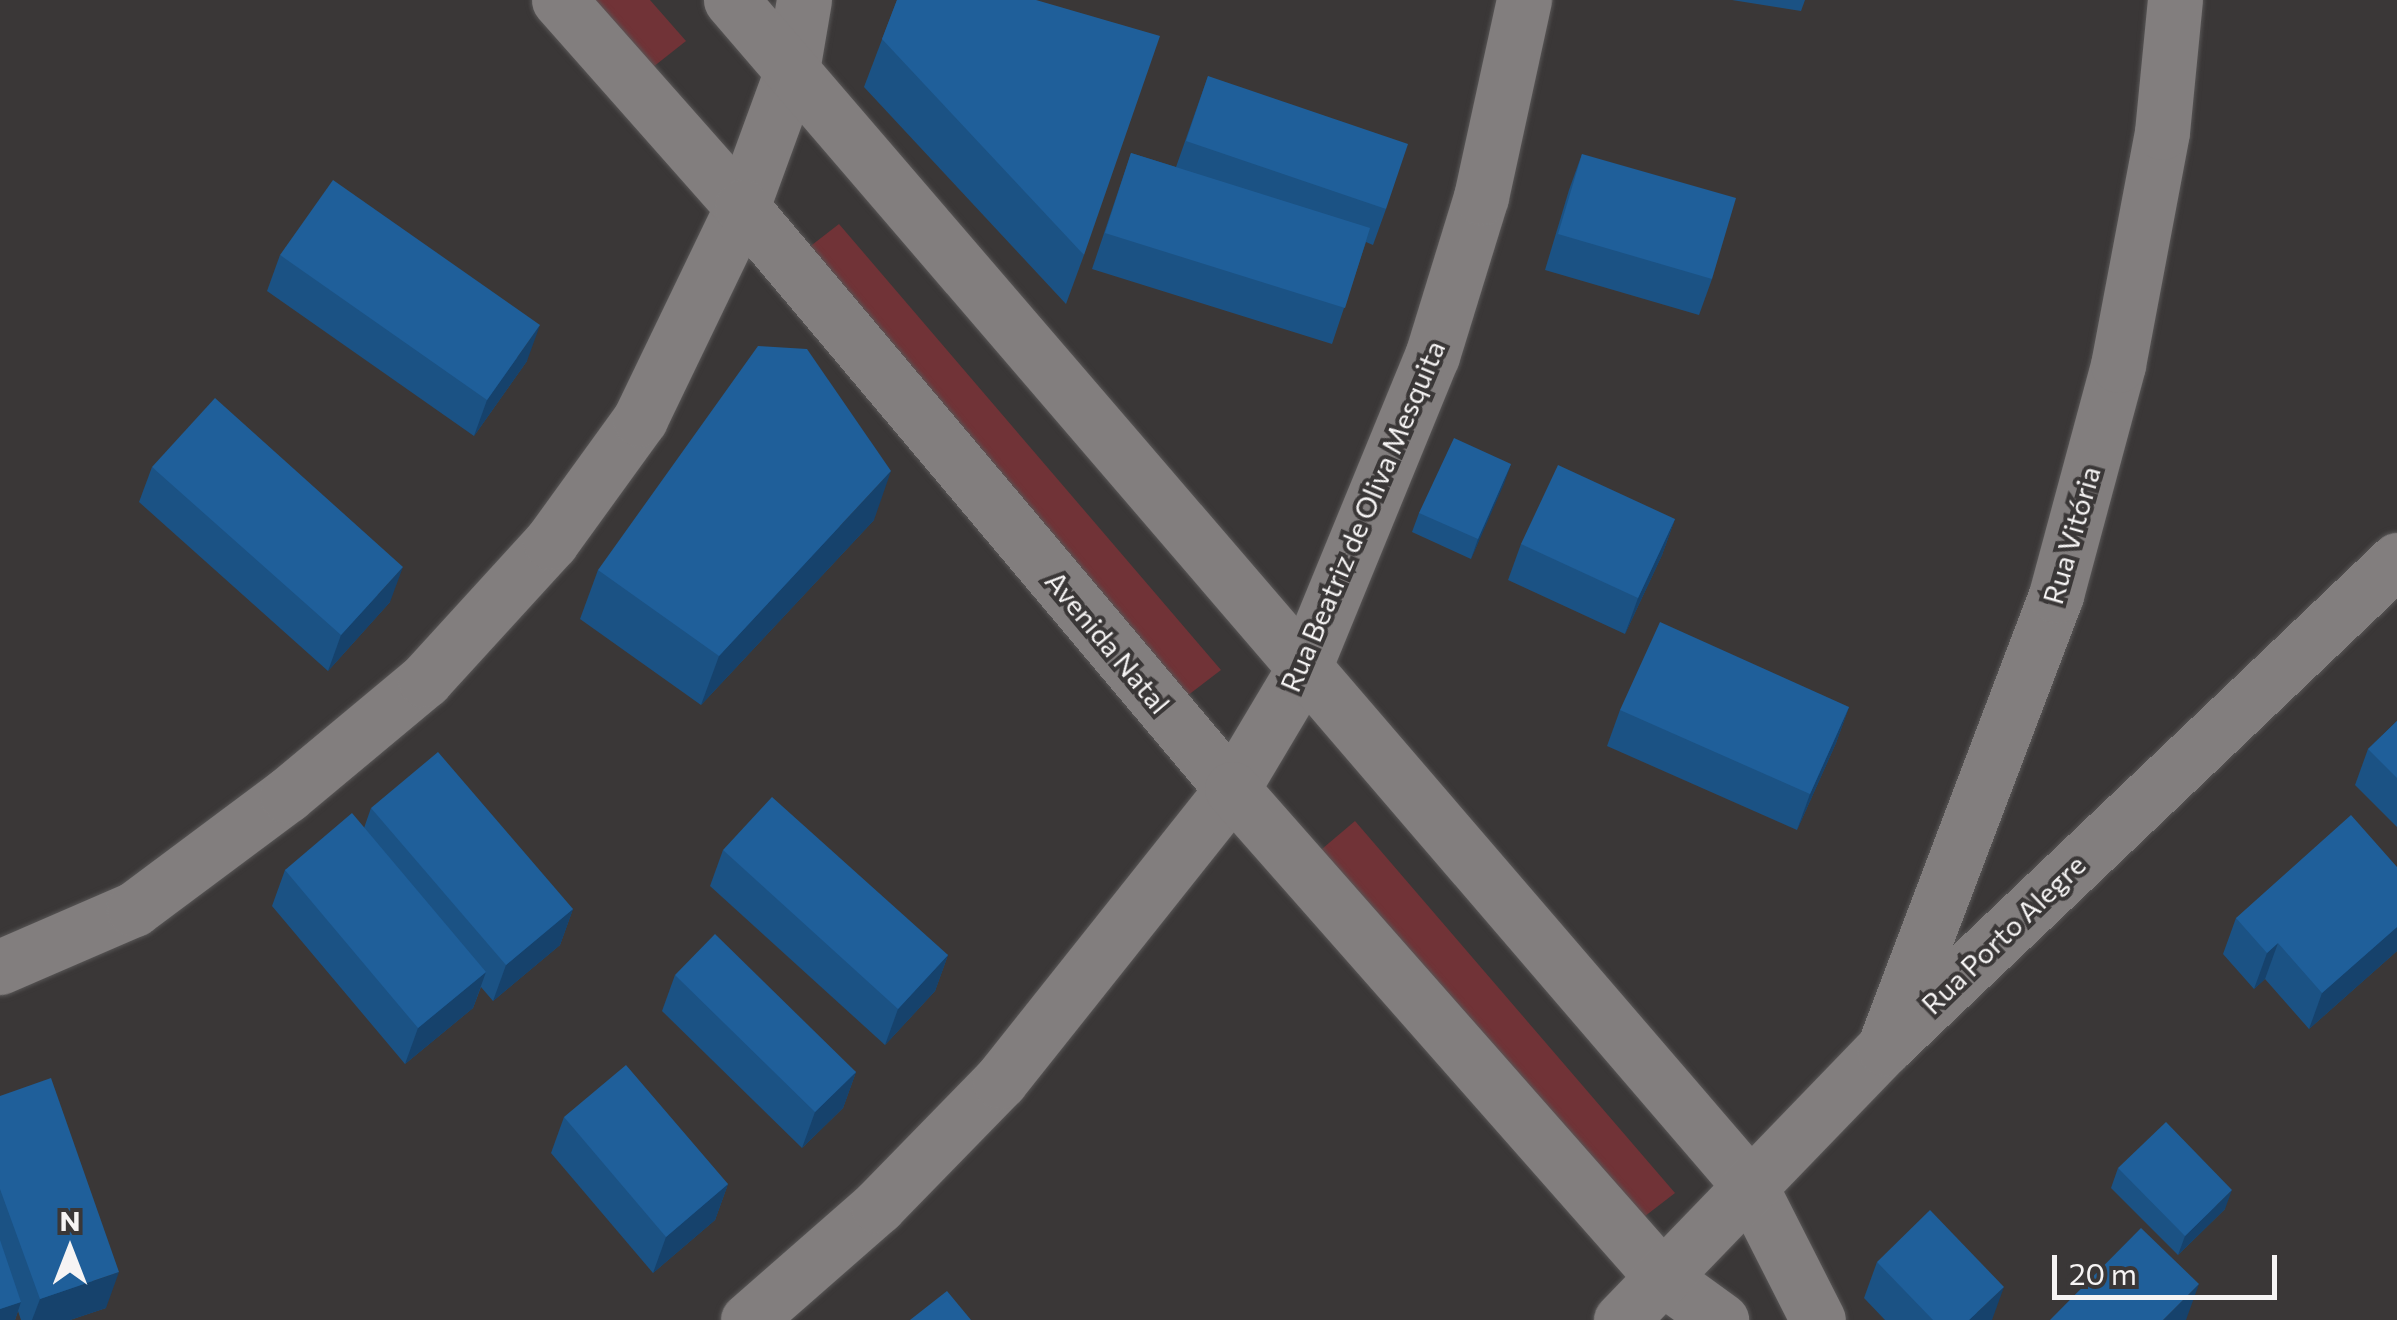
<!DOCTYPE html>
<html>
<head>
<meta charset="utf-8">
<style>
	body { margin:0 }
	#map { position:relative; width:2397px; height:1320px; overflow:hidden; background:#3a3737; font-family:Commissioner,sans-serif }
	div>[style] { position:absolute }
	.green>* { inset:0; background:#713337 }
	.roads { filter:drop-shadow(0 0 2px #585656) drop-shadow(0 0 2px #585656) }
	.street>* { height:55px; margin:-27.5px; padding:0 27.5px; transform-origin:27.5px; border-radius:27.5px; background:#827e7e }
	.secondary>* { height:55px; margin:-27.5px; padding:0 27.5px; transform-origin:27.5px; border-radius:27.5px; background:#827e7e }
	.wall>* { inset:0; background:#1b5284 }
	.shaded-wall>* { inset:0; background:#16426c }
	.building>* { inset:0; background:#1f5f9a }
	span { translate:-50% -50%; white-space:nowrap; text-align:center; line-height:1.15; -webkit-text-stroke:8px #3a3737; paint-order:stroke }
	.street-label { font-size:28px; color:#f6f4f4 }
	.north { position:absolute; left:20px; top:1200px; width:100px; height:100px; -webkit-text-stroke:8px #3a3737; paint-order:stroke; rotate:0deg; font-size:28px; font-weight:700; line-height:40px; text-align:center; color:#f6f4f4 }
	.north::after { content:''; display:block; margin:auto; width:35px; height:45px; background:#f6f4f4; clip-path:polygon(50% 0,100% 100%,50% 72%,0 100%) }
	.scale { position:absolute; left:2052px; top:1255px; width:225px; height:45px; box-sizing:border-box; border:5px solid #f6f4f4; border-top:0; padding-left:12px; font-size:30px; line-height:35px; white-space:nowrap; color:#f6f4f4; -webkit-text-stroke:8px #3a3737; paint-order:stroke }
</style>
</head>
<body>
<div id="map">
	<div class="green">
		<i style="clip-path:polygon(587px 0,650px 0,686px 41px,648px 71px)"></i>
		<i style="clip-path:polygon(839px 224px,1221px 670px,1183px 699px,799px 255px)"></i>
		<i style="clip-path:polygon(1355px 821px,1675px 1193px,1640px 1220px,1316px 854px)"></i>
	</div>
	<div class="roads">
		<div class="street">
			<i style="left:0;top:967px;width:146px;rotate:-23.4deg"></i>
			<i style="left:134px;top:909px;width:191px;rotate:-36.7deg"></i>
			<i style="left:287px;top:795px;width:180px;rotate:-39.8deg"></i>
			<i style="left:425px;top:680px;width:187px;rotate:-47.6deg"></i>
			<i style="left:551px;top:542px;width:152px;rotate:-54.1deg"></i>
			<i style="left:640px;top:419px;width:235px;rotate:-64.3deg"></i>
			<i style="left:742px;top:207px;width:146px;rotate:-69.9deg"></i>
			<i style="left:792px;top:70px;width:71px;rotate:-80.3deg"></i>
			<i style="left:1884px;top:1048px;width:708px;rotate:-43.57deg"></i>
			<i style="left:1750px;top:1186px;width:150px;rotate:63.1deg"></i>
			<i style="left:1663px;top:1278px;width:72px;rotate:35.9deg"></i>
			<i style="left:748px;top:1320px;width:173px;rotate:-41.2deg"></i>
			<i style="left:878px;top:1206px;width:175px;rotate:-45.7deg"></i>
			<i style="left:1000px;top:1081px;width:373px;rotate:-51.5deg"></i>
			<i style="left:1232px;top:789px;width:139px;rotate:-59.2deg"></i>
			<i style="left:1303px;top:670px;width:339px;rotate:-67.7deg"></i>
			<i style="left:1432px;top:356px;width:166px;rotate:-72.9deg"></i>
			<i style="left:1481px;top:197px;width:202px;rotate:-77.7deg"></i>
		</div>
		<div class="secondary">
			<i style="left:559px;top:0;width:276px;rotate:48.5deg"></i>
			<i style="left:742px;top:207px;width:761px;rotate:49.91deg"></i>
			<i style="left:1232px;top:789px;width:652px;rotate:48.61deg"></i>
			<i style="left:731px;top:0;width:1564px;rotate:49.33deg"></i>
			<i style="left:1621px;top:1320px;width:378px;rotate:-46deg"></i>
			<i style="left:1884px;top:1048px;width:485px;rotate:-69.2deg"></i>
			<i style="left:2056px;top:595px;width:238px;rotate:-74.9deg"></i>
			<i style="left:2118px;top:365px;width:237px;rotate:-79.3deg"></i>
			<i style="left:2162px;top:132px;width:133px;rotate:-84.4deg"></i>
		</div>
	</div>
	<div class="wall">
		<i style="clip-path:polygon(897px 0,1084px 255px,1066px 304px,864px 87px)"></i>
		<i style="clip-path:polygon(1732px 0,1805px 0,1801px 11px)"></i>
		<i style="clip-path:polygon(1208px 76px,1386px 209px,1373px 245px,1366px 242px,1332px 344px,1092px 269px,1131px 153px,1176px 167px)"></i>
		<i style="clip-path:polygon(1582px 154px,1712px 279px,1699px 315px,1545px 270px,1569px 190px)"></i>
		<i style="clip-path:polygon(280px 255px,527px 361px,474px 436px,267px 291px)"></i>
		<i style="clip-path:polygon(1511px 464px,1471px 559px,1412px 532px,1419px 513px)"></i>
		<i style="clip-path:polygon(152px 467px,390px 602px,328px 671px,139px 502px)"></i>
		<i style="clip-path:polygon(1675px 519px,1662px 555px,1625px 634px,1508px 580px,1521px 544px)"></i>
		<i style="clip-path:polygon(874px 520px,701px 705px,580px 619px,598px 570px)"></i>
		<i style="clip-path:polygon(1849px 707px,1836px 743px,1797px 830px,1607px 746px,1620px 710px)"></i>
		<i style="clip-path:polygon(2397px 721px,2397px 827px,2355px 785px,2368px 749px)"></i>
		<i style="clip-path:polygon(371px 808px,573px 909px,560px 945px,493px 1001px,481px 987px,473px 1008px,405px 1064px,272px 906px,285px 870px,364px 828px)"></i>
		<i style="clip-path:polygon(723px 850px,948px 955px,935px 991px,885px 1045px,710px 886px)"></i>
		<i style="clip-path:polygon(2397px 867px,2397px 951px,2309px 1029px,2265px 979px,2254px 989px,2223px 954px,2236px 918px)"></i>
		<i style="clip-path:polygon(675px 975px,856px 1072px,843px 1108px,802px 1148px,662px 1011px)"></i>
		<i style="clip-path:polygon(0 1096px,106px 1308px,70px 1320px,21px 1320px,18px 1311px,15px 1320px,0 1320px)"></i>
		<i style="clip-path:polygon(564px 1117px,728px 1184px,715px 1220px,653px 1273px,551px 1153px)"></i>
		<i style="clip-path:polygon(2118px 1168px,2225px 1209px,2178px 1255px,2111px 1188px)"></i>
		<i style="clip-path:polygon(1877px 1262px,1992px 1320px,1885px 1320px,1864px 1298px)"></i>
	</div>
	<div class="shaded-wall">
		<i style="clip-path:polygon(540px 325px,527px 361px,474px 436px,487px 400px)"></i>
		<i style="clip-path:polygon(1511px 464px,1504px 484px,1471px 559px,1478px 539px)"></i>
		<i style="clip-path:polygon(891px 471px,874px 520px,701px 705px,719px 656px)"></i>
		<i style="clip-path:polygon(1675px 519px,1662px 555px,1625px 634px,1638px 598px)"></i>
		<i style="clip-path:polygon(403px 567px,390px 602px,328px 671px,341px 635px)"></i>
		<i style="clip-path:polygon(1849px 707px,1836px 743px,1797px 830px,1810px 794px)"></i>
		<i style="clip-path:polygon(573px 909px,560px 945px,493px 1001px,506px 965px)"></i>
		<i style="clip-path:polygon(2397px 927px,2397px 951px,2309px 1029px,2322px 993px)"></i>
		<i style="clip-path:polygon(2278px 943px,2265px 979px,2254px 989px,2267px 953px)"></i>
		<i style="clip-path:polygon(948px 955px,935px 991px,885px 1045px,898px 1009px)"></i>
		<i style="clip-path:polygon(486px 972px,473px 1008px,405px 1064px,418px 1028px)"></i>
		<i style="clip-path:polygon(856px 1072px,843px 1108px,802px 1148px,815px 1112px)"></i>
		<i style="clip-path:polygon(728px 1184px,715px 1220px,653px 1273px,666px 1237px)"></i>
		<i style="clip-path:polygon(2232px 1190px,2225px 1209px,2178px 1255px,2185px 1236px)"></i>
		<i style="clip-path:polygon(119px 1272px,106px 1308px,70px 1320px,32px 1320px,40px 1299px)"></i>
		<i style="clip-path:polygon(2199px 1284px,2186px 1320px,2163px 1320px)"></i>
		<i style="clip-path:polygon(2004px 1287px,1992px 1320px,1969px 1320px)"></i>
		<i style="clip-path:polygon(21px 1302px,15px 1320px,0 1320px,0 1309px)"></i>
	</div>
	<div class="building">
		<i style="clip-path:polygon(897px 0,1036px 0,1160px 36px,1084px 255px,882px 39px)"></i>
		<i style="clip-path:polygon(1208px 76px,1408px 144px,1386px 209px,1186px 141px)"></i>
		<i style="clip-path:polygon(1131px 153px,1370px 228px,1345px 308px,1105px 233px)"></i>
		<i style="clip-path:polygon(1582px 154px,1736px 198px,1712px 279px,1558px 234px)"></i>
		<i style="clip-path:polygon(333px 180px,540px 325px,487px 400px,280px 255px)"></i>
		<i style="clip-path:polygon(758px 346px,807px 349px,891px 471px,719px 656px,598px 570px)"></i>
		<i style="clip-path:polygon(215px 398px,403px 567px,341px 635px,152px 467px)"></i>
		<i style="clip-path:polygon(1454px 438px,1511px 464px,1478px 539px,1419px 513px)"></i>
		<i style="clip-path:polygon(1558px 465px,1675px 519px,1638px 598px,1521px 544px)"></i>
		<i style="clip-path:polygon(1660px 622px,1849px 707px,1810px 794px,1620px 710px)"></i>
		<i style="clip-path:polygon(2397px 721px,2397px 778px,2368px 749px)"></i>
		<i style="clip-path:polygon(438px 752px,573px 909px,506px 965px,371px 808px)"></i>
		<i style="clip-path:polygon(772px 797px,948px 955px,898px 1009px,723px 850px)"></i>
		<i style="clip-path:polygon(352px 813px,486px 972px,418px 1028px,285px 870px)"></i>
		<i style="clip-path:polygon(2351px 815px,2397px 867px,2397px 927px,2322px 993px,2278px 943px,2267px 953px,2236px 918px)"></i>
		<i style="clip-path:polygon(715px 934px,856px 1072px,815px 1112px,675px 975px)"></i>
		<i style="clip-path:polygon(626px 1065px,728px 1184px,666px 1237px,564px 1117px)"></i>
		<i style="clip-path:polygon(51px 1078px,119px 1272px,40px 1299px,0 1189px,0 1096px)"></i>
		<i style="clip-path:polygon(2166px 1122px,2232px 1190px,2185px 1236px,2118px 1168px)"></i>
		<i style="clip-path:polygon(1930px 1210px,2004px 1287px,1969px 1320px,1933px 1320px,1877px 1262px)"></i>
		<i style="clip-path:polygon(2141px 1228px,2199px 1284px,2163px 1320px,2050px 1320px)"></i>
		<i style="clip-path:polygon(0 1240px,21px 1302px,0 1309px)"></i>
		<i style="clip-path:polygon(947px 1291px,971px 1320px,910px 1320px)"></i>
	</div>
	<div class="street-label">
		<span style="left:1362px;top:516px;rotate:-67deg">Rua Beatriz de Oliva Mesquita</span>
		<span style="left:2071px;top:535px;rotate:-74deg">Rua Vitória</span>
		<span style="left:1108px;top:642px;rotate:50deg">Avenida Natal</span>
		<span style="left:2003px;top:934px;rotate:-44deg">Rua Porto Alegre</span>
	</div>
	<div class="north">N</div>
	<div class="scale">20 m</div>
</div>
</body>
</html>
